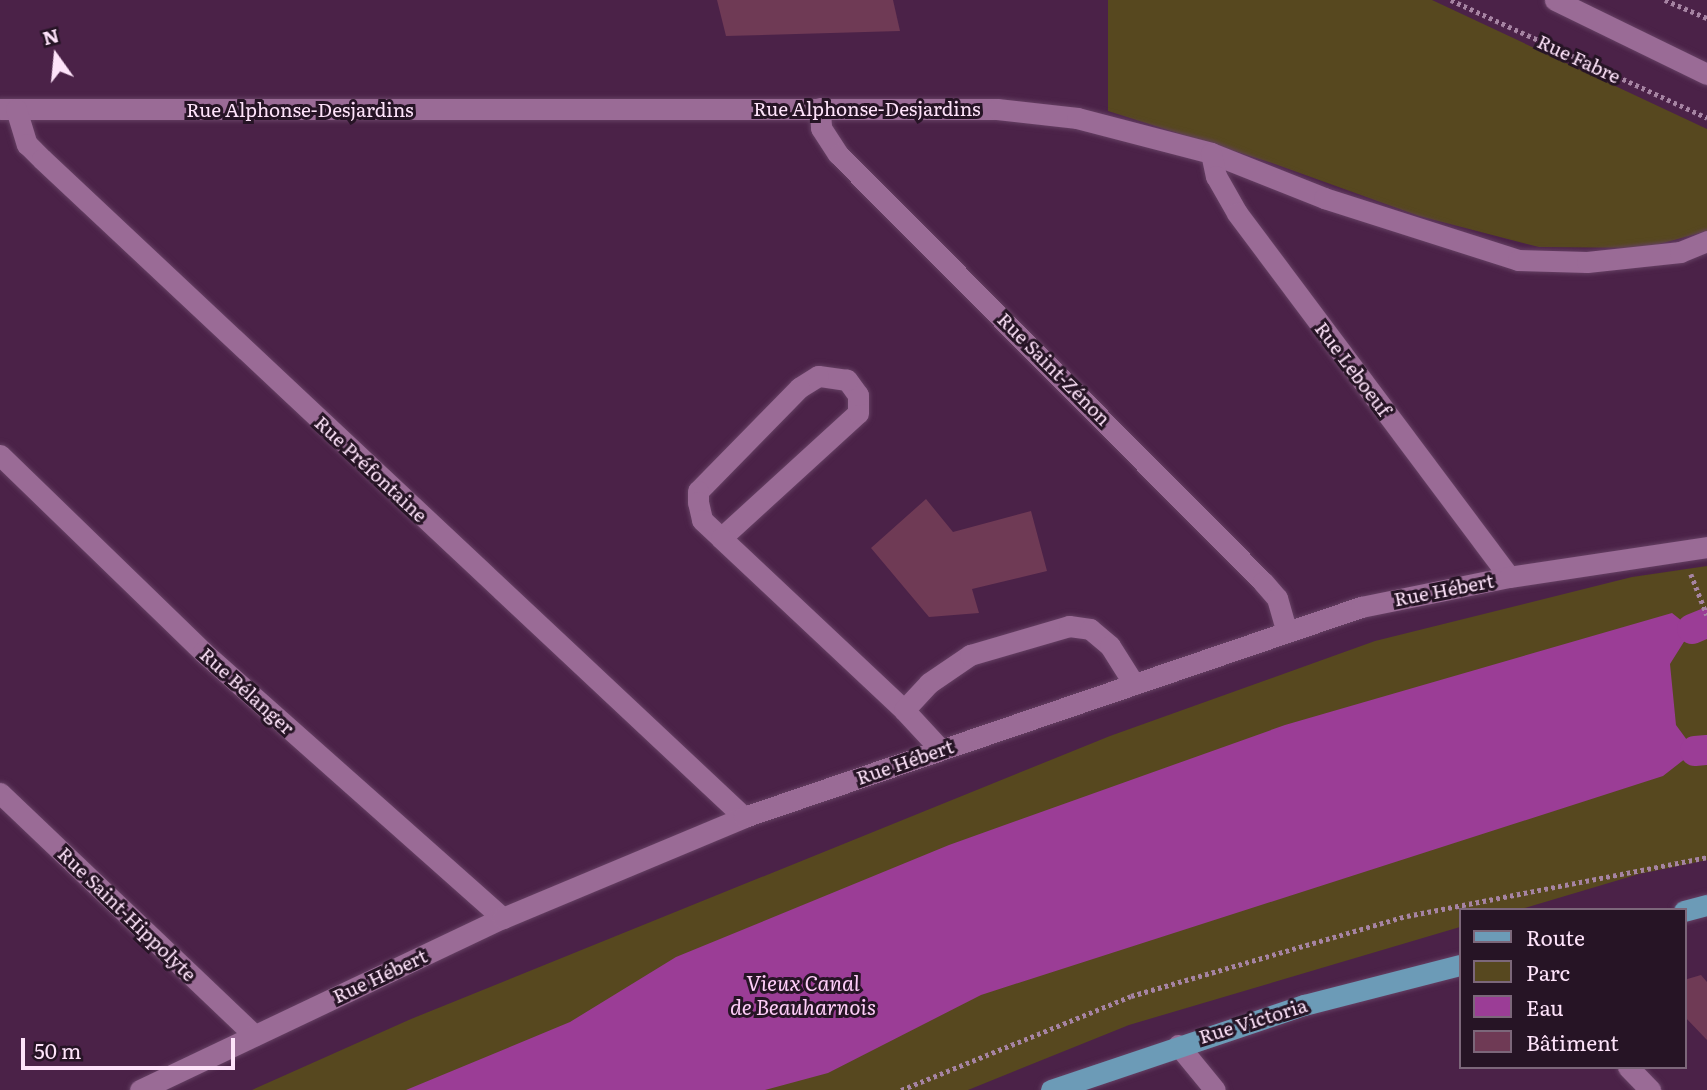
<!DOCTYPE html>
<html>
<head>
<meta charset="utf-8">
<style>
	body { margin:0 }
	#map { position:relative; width:1707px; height:1090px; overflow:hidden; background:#4b2248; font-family:Literata,serif }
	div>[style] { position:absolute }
	.green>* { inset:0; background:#57481f }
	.water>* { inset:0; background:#9b3d96 }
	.canal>* { height:30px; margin:-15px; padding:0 15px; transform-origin:15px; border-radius:15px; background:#9b3d96 }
	.building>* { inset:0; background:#6f3a55 }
	.path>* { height:4.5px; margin-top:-2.25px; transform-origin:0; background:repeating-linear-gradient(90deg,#a684a3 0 3.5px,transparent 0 7px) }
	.roads { filter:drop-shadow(0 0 2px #654063) drop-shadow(0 0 2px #654063) }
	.minor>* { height:21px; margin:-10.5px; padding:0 10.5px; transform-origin:10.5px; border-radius:10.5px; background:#9a6b96 }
	.major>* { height:21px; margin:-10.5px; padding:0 10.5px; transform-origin:10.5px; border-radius:10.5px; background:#6c9bb7 }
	span { translate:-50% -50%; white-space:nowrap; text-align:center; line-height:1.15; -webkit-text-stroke:6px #261425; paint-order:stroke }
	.street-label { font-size:19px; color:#fee3fa }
	.water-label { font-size:21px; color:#ffcef9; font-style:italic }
	.legend { position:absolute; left:1459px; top:908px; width:228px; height:161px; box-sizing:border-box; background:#261425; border:2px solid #7c677a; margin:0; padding:9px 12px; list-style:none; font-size:21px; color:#fee3fa }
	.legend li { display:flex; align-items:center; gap:14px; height:35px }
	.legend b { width:35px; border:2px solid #7c677a }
	.north { position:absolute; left:21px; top:21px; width:70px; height:70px; -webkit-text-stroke:5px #261425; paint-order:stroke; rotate:345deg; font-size:19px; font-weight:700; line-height:28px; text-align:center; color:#fee3fa }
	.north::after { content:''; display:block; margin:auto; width:24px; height:32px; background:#fee3fa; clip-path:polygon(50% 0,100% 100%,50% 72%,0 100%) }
	.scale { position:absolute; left:21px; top:1038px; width:214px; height:32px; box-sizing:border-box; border:4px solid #fee3fa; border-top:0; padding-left:9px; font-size:21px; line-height:24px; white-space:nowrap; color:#fee3fa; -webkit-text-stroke:5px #261425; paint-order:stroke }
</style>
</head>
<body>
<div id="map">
	<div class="green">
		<i style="clip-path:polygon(1108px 0,1432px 0,1707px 129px,1707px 231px,1645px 248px,1539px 247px,1419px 216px,1272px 163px,1108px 111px)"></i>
		<i style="clip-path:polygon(1707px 566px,1707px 860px,1639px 874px,1518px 910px,1460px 910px,1460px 927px,1129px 1025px,968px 1090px,252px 1090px,411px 1019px,1110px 736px,1375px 641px,1632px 577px)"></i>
	</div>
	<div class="water">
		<i style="clip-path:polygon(1672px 613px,1692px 629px,1670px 664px,1676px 725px,1695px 751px,1663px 776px,981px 995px,828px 1073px,765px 1090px,406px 1090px,570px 1022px,676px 957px,949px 845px,1285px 725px)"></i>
	</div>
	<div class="canal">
		<i style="left:1692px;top:629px;width:16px;rotate:-22deg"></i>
		<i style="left:1695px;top:751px;width:12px;rotate:-5deg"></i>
	</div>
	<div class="building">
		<i style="clip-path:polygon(717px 0,893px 0,900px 31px,726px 36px)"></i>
		<i style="clip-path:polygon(926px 499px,953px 532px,1031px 511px,1047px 571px,972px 589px,979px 613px,929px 617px,871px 548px)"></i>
		<i style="clip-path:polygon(1701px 975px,1707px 982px,1707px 1040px,1684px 1016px,1684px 980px)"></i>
	</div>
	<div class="path">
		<i style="left:1451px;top:0;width:282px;rotate:24.7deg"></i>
		<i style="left:1665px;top:0;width:46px;rotate:23.2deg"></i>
		<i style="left:1691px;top:574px;width:44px;rotate:68.7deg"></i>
		<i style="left:901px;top:1090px;width:248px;rotate:-22.2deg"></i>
		<i style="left:1131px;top:996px;width:287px;rotate:-16.2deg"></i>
		<i style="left:1407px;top:916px;width:306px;rotate:-11.1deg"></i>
	</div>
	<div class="roads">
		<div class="minor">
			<i style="left:1555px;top:0;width:169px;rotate:26deg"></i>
			<i style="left:820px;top:108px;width:20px;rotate:87deg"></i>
			<i style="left:821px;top:128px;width:31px;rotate:57deg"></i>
			<i style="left:838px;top:154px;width:603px;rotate:45.2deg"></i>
			<i style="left:1263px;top:582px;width:21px;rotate:49deg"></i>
			<i style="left:1277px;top:598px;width:35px;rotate:74deg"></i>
			<i style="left:0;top:109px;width:997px"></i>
			<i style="left:997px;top:109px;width:81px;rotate:6.4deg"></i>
			<i style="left:1077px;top:118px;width:138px;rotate:14.6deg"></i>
			<i style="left:1211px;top:153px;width:122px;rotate:21.7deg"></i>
			<i style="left:1324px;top:198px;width:204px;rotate:17.7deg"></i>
			<i style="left:1518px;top:260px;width:69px;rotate:1.7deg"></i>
			<i style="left:1587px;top:262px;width:94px;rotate:-6.1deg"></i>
			<i style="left:1680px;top:252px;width:29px;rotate:-22deg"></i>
			<i style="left:16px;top:109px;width:37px;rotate:73deg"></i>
			<i style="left:27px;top:144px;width:21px;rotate:45deg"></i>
			<i style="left:42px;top:159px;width:962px;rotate:43.15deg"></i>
			<i style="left:1211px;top:153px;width:24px;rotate:78deg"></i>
			<i style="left:1216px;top:176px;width:43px;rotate:60.4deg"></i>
			<i style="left:1237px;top:213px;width:454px;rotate:53.2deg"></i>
			<i style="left:0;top:455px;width:283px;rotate:44.1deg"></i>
			<i style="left:203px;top:652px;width:401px;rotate:41.6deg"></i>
			<i style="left:721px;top:538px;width:185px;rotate:-42.4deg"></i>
			<i style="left:858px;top:413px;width:18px;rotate:-90deg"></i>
			<i style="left:858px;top:395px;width:19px;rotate:-126deg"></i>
			<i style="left:847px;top:380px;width:29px;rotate:-172deg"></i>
			<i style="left:818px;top:376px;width:22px;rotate:148deg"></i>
			<i style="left:799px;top:388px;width:144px;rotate:134.4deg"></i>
			<i style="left:698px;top:491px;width:11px;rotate:90deg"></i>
			<i style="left:698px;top:502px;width:18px;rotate:77deg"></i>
			<i style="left:702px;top:520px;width:26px;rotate:43deg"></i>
			<i style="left:721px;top:538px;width:251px;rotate:43.2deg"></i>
			<i style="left:904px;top:710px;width:54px;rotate:47.2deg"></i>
			<i style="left:904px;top:710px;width:37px;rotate:-47deg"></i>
			<i style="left:929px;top:683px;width:50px;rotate:-34.3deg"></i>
			<i style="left:970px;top:655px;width:103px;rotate:-16.3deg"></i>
			<i style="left:1069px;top:626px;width:21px;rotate:8deg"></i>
			<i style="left:1090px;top:629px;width:26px;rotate:40deg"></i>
			<i style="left:1110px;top:646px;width:45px;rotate:57.7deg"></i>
			<i style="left:0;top:793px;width:351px;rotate:43.6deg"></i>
			<i style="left:1178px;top:1045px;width:58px;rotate:50.6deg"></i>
			<i style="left:1628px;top:1067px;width:32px;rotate:46deg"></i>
			<i style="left:140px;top:1090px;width:402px;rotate:-25.4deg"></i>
			<i style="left:503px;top:918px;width:261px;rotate:-22.7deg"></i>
			<i style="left:744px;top:817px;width:652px;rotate:-18.8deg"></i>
			<i style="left:1361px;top:607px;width:151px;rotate:-11.5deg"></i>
			<i style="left:1509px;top:577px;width:200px;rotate:-8.6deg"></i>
		</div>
		<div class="major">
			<i style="left:1684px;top:911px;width:24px;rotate:-15deg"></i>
			<i style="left:1051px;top:1090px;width:267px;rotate:-18.6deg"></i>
			<i style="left:1304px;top:1005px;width:161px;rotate:-14.4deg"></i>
		</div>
	</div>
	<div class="street-label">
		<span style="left:1579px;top:59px;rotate:25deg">Rue Fabre</span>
		<span style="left:867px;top:109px">Rue Alphonse-Desjardins</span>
		<span style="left:300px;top:110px">Rue Alphonse-Desjardins</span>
		<span style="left:1054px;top:369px;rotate:45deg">Rue Saint-Zénon</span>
		<span style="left:1353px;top:369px;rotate:53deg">Rue Leboeuf</span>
		<span style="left:371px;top:469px;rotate:43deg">Rue Préfontaine</span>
		<span style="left:1444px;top:590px;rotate:-11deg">Rue Hébert</span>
		<span style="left:247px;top:691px;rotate:42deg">Rue Bélanger</span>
		<span style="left:905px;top:762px;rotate:-19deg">Rue Hébert</span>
		<span style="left:127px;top:914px;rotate:44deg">Rue Saint-Hippolyte</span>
		<span style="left:380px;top:976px;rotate:-25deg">Rue Hébert</span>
		<span style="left:1253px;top:1021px;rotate:-17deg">Rue Victoria</span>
	</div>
	<div class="water-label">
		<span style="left:803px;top:994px">Vieux Canal<br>de Beauharnois</span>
	</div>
	<ul class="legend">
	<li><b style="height:9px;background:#6c9bb7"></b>Route</li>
	<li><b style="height:19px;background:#57481f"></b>Parc</li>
	<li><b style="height:19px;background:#9b3d96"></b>Eau</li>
	<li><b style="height:19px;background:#6f3a55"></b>Bâtiment</li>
	</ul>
	<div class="north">N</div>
	<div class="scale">50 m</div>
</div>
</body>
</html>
